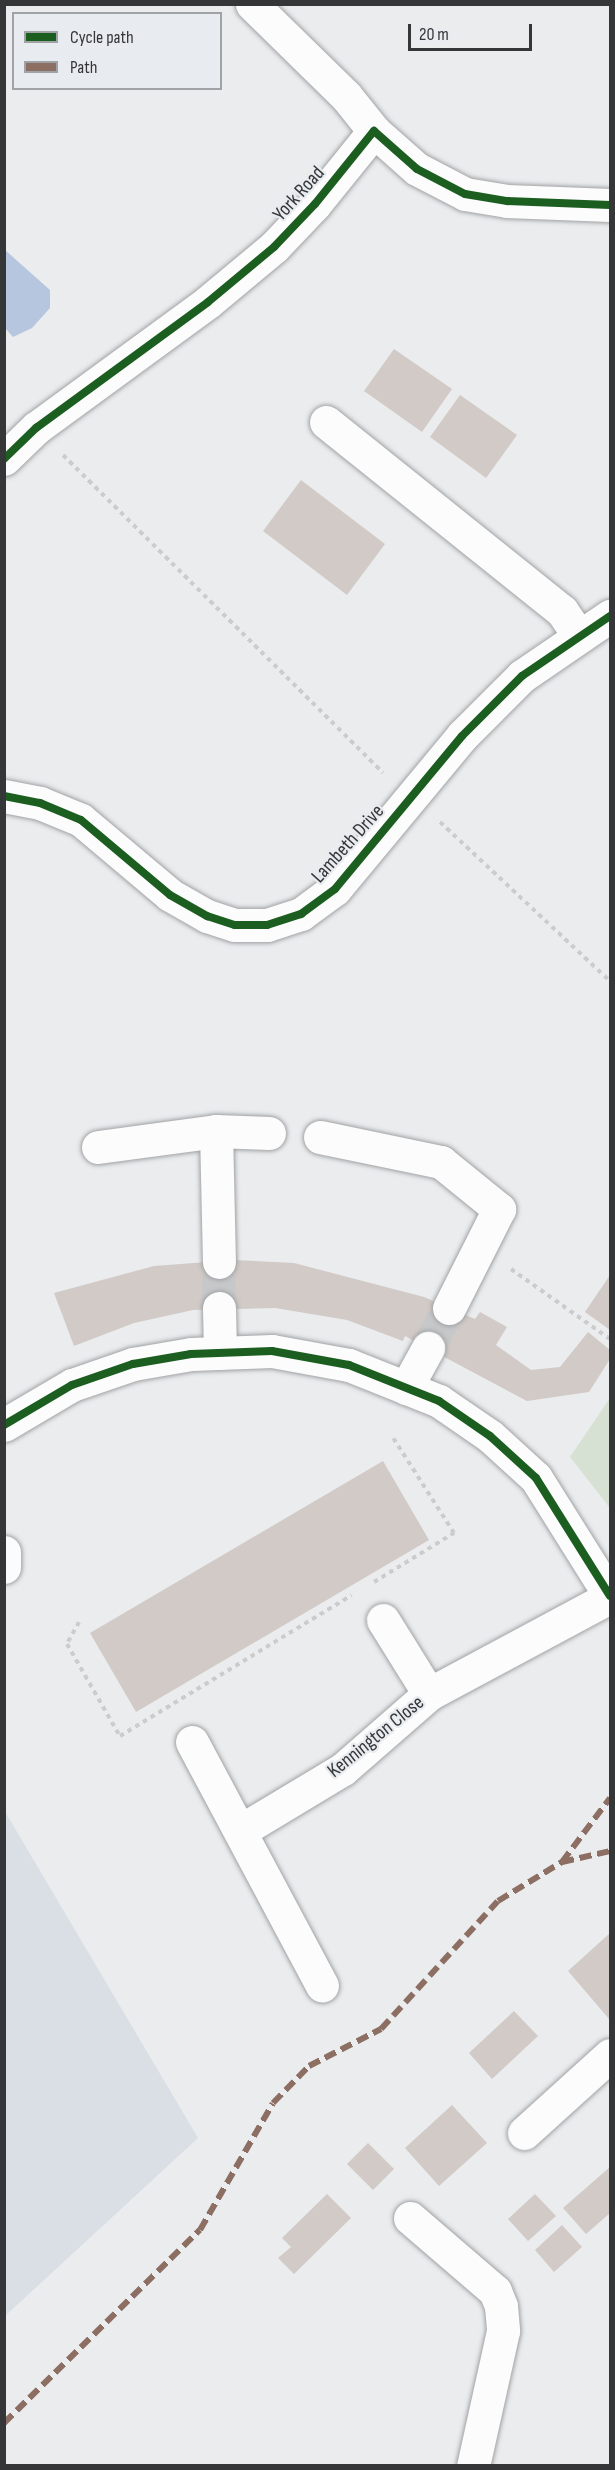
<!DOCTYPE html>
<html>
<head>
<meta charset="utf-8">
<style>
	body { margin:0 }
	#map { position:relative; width:615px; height:2470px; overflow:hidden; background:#eaecee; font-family:"Sofia Sans Condensed",sans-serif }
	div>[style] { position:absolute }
	.built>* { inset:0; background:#dadee5 }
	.green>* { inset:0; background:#d6e0d3 }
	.water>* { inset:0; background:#b6c6df }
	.building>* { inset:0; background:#d1cac7 }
	.minor-tunnel>* { height:33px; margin-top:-16.5px; transform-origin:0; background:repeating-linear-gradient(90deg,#c6c8ca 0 33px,transparent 0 49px) }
	.path>* { height:4px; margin-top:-2px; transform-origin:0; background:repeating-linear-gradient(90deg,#cccccd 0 4.5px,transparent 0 9px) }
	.roads { filter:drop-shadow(0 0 2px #a2a3a5) drop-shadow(0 0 2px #a2a3a5) }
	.minor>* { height:33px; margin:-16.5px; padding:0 16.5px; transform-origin:16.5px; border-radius:16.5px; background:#fcfcfc }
	.quiet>* { height:6px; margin-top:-3px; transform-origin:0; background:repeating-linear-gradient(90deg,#8d6e63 0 12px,transparent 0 18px) }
	.cycleway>* { height:8px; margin:-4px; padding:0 4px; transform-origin:4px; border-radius:4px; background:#1b5e20 }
	span { translate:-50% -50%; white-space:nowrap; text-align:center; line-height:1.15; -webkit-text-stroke:4.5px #e8ebf0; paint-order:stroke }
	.street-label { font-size:20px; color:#353638 }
	.frame { position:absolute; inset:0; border:6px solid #353638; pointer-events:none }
	.legend { position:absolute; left:12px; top:12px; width:210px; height:78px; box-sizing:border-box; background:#e8ebf0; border:2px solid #a0a3a6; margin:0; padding:8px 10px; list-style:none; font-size:18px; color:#353638 }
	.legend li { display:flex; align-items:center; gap:12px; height:30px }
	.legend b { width:30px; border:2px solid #a0a3a6 }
	.scale { position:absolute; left:408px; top:24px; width:124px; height:27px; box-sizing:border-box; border:3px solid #353638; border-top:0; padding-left:8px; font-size:18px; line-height:21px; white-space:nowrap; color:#353638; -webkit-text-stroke:4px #e8ebf0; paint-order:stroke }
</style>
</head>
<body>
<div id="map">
	<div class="built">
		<i style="clip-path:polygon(4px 1810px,198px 2138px,5px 2316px,4px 2316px)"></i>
	</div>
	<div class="green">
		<i style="clip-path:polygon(610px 1398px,610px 1508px,570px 1457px)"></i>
	</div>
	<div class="water">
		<i style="clip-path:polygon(5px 250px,50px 290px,50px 308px,32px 328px,13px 337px,5px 328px)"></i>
	</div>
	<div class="building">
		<i style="clip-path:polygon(394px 349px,452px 389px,422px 432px,364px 391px)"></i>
		<i style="clip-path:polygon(460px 395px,517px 435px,486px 478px,430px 437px)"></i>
		<i style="clip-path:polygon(301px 480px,385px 544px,347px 595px,263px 531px)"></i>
		<i style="clip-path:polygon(234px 1260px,294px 1263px,424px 1297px,475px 1319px,480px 1312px,507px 1327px,496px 1345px,531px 1370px,560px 1367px,588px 1332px,610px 1350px,610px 1359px,589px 1392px,527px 1401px,405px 1336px,403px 1341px,347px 1320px,275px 1308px,193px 1310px,134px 1323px,74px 1346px,54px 1293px,154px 1266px)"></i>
		<i style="clip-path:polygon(610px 1275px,610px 1330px,585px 1312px)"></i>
		<i style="clip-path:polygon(383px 1461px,429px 1540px,136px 1712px,90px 1633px)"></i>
		<i style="clip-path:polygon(610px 1933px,610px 2020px,568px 1971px)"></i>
		<i style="clip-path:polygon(514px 2011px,538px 2036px,492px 2079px,469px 2053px)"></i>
		<i style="clip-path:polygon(452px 2105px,487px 2143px,439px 2186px,405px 2148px)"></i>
		<i style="clip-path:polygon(368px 2143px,394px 2169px,373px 2190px,347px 2164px)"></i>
		<i style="clip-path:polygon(610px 2167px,610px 2213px,586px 2234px,563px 2208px)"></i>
		<i style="clip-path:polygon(327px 2194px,351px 2218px,294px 2274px,278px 2258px,291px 2247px,282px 2238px)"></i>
		<i style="clip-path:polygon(535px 2194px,556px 2216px,528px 2241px,508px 2219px)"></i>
		<i style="clip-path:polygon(562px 2225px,582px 2247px,554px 2272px,535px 2250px)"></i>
	</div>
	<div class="minor-tunnel">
		<i style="left:219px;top:1308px;width:46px;rotate:-90deg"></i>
		<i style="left:428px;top:1348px;width:45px;rotate:-62.3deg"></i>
	</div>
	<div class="path">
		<i style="left:63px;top:455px;width:451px;rotate:44.8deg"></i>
		<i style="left:440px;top:822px;width:233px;rotate:43.1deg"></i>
		<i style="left:511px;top:1269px;width:121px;rotate:35.3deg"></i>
		<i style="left:374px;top:1582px;width:94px;rotate:-31.5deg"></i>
		<i style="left:454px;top:1533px;width:115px;rotate:-122.6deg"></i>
		<i style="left:79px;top:1622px;width:25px;rotate:119deg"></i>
		<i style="left:67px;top:1644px;width:106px;rotate:60.1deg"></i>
		<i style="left:120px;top:1736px;width:271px;rotate:-31.3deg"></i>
	</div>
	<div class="roads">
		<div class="minor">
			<i style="left:252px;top:4px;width:132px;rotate:44.4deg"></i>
			<i style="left:346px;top:96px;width:45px;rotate:51.3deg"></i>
			<i style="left:326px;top:422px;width:302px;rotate:38.7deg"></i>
			<i style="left:562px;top:611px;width:30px;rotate:56deg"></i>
			<i style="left:4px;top:459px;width:45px;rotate:-44.1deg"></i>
			<i style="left:36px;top:428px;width:213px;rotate:-36.2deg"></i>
			<i style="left:208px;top:302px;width:86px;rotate:-39.8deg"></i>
			<i style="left:274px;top:247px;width:59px;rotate:-46.4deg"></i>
			<i style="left:315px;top:204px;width:94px;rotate:-51.1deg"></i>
			<i style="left:374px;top:131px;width:57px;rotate:41.5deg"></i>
			<i style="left:417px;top:169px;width:54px;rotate:27.5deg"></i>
			<i style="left:465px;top:194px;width:43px;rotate:9.5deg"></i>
			<i style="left:507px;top:201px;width:103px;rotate:2.2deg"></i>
			<i style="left:4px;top:796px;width:37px;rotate:11deg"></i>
			<i style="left:40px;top:803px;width:44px;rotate:22.5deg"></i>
			<i style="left:81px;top:820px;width:116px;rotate:40.1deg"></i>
			<i style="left:170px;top:895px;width:43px;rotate:29.6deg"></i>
			<i style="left:207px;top:916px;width:29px;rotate:18deg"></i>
			<i style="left:235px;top:925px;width:32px"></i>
			<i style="left:267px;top:925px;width:36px;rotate:-18deg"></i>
			<i style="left:301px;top:914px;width:42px;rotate:-36.3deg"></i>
			<i style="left:335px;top:889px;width:199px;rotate:-50.3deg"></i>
			<i style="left:462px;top:736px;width:85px;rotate:-45deg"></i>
			<i style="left:522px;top:676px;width:107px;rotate:-34.3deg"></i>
			<i style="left:216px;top:1131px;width:53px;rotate:2.2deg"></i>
			<i style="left:320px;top:1137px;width:124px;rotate:11.7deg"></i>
			<i style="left:441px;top:1162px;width:75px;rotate:39deg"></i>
			<i style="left:499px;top:1209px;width:111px;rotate:116.8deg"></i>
			<i style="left:98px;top:1147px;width:119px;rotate:-7.7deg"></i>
			<i style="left:216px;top:1131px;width:131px;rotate:88.7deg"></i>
			<i style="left:219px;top:1308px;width:45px;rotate:88.7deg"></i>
			<i style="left:406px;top:1388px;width:46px;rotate:-61.2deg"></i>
			<i style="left:4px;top:1425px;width:79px;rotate:-30.5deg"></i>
			<i style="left:72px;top:1385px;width:65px;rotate:-19deg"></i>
			<i style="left:133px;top:1364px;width:59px;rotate:-9.8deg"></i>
			<i style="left:191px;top:1354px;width:81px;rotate:-2.1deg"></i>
			<i style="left:272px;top:1351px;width:78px;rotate:10.3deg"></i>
			<i style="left:349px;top:1365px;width:97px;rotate:21.8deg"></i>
			<i style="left:439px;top:1401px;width:62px;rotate:34.5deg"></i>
			<i style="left:490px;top:1436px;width:62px;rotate:42.4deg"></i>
			<i style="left:536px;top:1478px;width:139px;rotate:57.9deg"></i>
			<i style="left:4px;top:1552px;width:15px;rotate:90deg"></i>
			<i style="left:383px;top:1620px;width:87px;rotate:58.1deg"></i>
			<i style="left:192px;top:1742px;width:276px;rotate:61.9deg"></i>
			<i style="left:240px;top:1831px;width:120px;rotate:-31deg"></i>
			<i style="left:343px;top:1769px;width:114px;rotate:-41.1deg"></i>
			<i style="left:429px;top:1694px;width:205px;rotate:-28.2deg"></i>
			<i style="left:524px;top:2133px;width:116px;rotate:-42.2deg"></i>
			<i style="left:410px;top:2218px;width:112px;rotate:40.7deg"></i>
			<i style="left:495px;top:2291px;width:16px;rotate:68deg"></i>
			<i style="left:501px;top:2306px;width:25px;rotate:85deg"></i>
			<i style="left:503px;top:2331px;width:138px;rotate:102.5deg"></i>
		</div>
	</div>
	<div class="quiet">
		<i style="left:562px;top:1862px;width:49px;rotate:-12.9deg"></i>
		<i style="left:4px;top:2423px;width:275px;rotate:-44.6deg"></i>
		<i style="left:200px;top:2230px;width:146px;rotate:-60.1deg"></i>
		<i style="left:273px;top:2103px;width:52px;rotate:-45.8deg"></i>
		<i style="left:309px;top:2066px;width:81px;rotate:-27.2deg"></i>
		<i style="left:381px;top:2029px;width:173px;rotate:-47.6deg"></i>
		<i style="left:498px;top:1901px;width:75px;rotate:-31.4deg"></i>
		<i style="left:562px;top:1862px;width:80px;rotate:-53.1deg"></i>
	</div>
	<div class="cycleway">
		<i style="left:4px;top:459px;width:45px;rotate:-44.1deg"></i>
		<i style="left:36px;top:428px;width:213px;rotate:-36.2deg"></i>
		<i style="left:208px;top:302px;width:86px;rotate:-39.8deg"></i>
		<i style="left:274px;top:247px;width:59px;rotate:-46.4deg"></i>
		<i style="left:315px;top:204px;width:94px;rotate:-51.1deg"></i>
		<i style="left:374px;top:131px;width:57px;rotate:41.5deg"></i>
		<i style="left:417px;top:169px;width:54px;rotate:27.5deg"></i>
		<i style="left:465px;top:194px;width:43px;rotate:9.5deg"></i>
		<i style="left:507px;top:201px;width:103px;rotate:2.2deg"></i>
		<i style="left:4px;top:796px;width:37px;rotate:11deg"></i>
		<i style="left:40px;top:803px;width:44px;rotate:22.5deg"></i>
		<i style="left:81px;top:820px;width:116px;rotate:40.1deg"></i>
		<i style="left:170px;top:895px;width:43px;rotate:29.6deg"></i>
		<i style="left:207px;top:916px;width:29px;rotate:18deg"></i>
		<i style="left:235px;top:925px;width:32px"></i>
		<i style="left:267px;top:925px;width:36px;rotate:-18deg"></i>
		<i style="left:301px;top:914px;width:42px;rotate:-36.3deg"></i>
		<i style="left:335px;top:889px;width:199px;rotate:-50.3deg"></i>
		<i style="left:462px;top:736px;width:85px;rotate:-45deg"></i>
		<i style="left:522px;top:676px;width:107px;rotate:-34.3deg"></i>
		<i style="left:4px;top:1425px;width:79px;rotate:-30.5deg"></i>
		<i style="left:72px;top:1385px;width:65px;rotate:-19deg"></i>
		<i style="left:133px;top:1364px;width:59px;rotate:-9.8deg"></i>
		<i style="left:191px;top:1354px;width:81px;rotate:-2.1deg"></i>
		<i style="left:272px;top:1351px;width:78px;rotate:10.3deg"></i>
		<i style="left:349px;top:1365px;width:97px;rotate:21.8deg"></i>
		<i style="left:439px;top:1401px;width:62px;rotate:34.5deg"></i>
		<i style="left:490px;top:1436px;width:62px;rotate:42.4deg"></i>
		<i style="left:536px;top:1478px;width:139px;rotate:57.9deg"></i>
	</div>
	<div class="street-label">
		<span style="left:299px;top:194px;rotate:-48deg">York Road</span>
		<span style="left:348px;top:844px;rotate:-48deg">Lambeth Drive</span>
		<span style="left:376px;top:1737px;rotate:-39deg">Kennington Close</span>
	</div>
	<div class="frame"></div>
	<ul class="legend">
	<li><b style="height:8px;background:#1b5e20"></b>Cycle path</li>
	<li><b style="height:8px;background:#8d6e63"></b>Path</li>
	</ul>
	<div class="scale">20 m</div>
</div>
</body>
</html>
